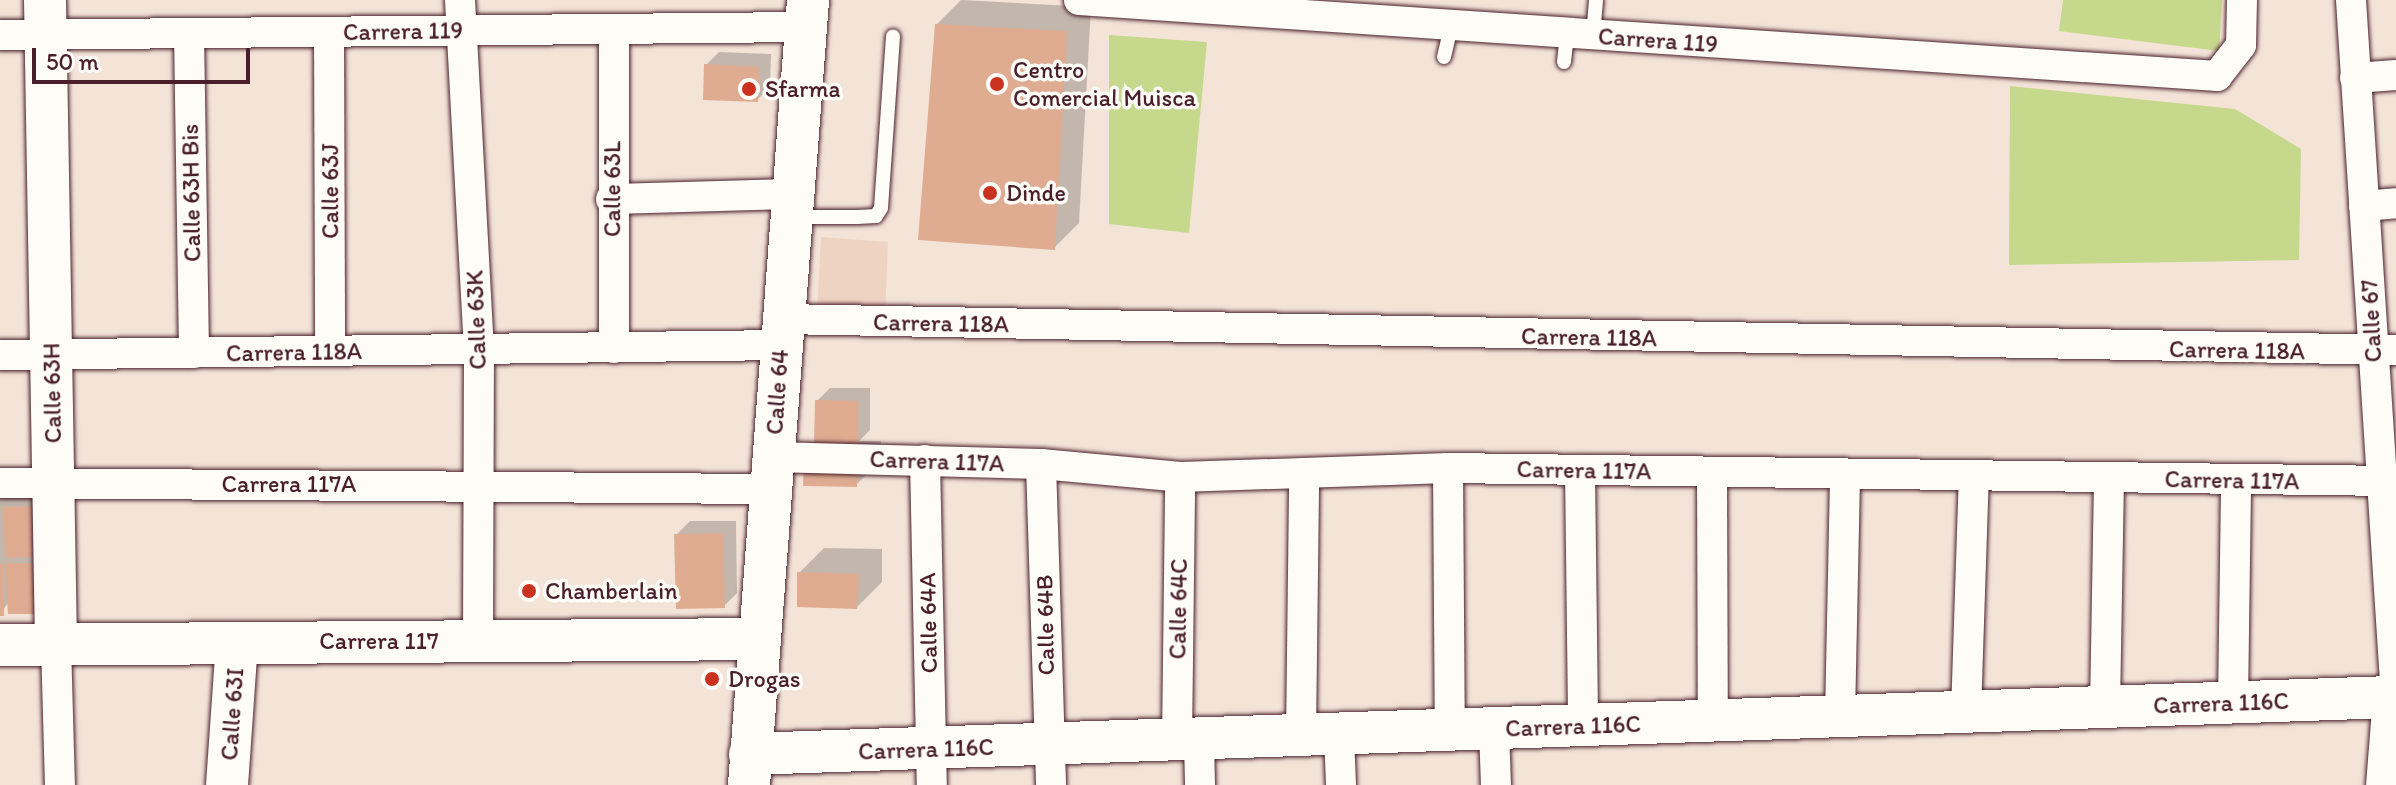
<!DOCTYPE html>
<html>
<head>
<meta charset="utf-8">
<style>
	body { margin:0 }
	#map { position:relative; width:2396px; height:785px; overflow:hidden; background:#f4e4d8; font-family:Itim,sans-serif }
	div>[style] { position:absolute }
	.built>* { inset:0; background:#eed3c3 }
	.green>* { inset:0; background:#c6d88c }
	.shadow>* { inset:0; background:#0003 }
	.building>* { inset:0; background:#dfac91 }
	.roads { filter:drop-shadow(0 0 2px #4a1f2b) drop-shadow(0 0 2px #4a1f2b) }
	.lane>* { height:14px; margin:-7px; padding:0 7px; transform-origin:7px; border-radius:7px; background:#fdfcf7 }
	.street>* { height:30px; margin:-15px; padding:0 15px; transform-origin:15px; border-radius:15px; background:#fdfcf7 }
	.secondary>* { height:42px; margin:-21px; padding:0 21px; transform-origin:21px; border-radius:21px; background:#fdfcf7 }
	.dots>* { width:22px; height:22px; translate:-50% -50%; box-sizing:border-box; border:4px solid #fdfcf7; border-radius:50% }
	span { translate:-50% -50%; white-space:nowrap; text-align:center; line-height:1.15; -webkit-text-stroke:7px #fdfcf7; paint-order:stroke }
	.street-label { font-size:24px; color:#4a1f2b }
	.poi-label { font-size:24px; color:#4a1f2b }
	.left { translate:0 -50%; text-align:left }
	.scale { position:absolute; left:32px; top:48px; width:218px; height:36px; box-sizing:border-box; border:4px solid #4a1f2b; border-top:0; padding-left:10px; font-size:24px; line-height:28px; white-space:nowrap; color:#4a1f2b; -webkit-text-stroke:6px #fdfcf7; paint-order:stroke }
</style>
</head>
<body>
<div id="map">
	<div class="built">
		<i style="clip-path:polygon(821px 237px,888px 242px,885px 318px,817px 313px)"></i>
	</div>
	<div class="green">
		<i style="clip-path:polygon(2063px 0,2222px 0,2219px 51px,2059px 31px)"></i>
		<i style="clip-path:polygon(1109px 35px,1207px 42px,1189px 233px,1109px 224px)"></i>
		<i style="clip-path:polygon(2010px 86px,2235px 109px,2301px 149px,2299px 260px,2009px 265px)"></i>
	</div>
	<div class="shadow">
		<i style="clip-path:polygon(961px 0,1091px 7px,1079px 223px,1054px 248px,936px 25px)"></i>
		<i style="clip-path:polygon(719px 52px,771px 54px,770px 87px,757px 100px,706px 65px)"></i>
		<i style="clip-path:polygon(830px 388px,870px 388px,870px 430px,859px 441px,881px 441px,881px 460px,856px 485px,829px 443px,817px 401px)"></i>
		<i style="clip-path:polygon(46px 493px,48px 550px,0 614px,0 495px)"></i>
		<i style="clip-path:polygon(690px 521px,736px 521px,737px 593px,724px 606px,676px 535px)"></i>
		<i style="clip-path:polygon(824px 548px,882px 549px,882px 582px,857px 607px,799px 573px)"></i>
	</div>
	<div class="building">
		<i style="clip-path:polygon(935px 24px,1067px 31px,1055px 250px,918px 240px)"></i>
		<i style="clip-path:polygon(704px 64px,759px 67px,758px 102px,703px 100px)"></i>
		<i style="clip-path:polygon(815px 400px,858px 401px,858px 445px,814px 444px)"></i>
		<i style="clip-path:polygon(804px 465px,857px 465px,857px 487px,803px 486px)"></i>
		<i style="clip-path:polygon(33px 506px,34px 557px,6px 558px,2px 507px)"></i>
		<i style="clip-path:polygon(723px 533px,725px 608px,676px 609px,674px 534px)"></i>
		<i style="clip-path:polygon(5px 563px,36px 563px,36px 614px,8px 614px)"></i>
		<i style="clip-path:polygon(0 564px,3px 564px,4px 616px,0 616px)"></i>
		<i style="clip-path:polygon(797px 572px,859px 574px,857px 609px,797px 607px)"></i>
	</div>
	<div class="roads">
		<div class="lane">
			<i style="left:1593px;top:35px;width:35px;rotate:-85deg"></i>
			<i style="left:1444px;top:57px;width:32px;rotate:-77deg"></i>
			<i style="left:1564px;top:62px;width:29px;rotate:-84deg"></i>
			<i style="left:794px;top:217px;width:63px"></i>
			<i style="left:857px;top:217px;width:19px;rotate:-3deg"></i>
			<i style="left:876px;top:216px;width:9px;rotate:-58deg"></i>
			<i style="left:881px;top:208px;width:172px;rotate:-86deg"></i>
		</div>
		<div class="street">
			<i style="left:460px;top:0;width:351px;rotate:86.9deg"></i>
			<i style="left:479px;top:350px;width:291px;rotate:90.2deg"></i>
			<i style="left:1079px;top:0;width:1141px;rotate:3.82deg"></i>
			<i style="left:2217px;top:76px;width:39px;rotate:-52deg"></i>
			<i style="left:2241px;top:45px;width:45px;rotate:-88.7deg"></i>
			<i style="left:2351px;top:0;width:699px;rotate:86.31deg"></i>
			<i style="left:614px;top:30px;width:318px;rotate:90deg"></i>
			<i style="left:329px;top:32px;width:319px;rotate:89.8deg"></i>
			<i style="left:189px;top:33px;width:320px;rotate:89.1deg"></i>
			<i style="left:0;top:35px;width:806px;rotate:-0.57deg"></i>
			<i style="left:2355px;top:78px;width:41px;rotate:-4.2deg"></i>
			<i style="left:611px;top:199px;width:181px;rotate:-1.6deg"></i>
			<i style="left:2364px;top:206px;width:32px;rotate:-5deg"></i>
			<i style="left:782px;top:319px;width:1614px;rotate:1.1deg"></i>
			<i style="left:0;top:355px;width:780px;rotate:-0.73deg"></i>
			<i style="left:772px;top:457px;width:269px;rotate:1.5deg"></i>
			<i style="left:1041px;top:464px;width:140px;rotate:5.3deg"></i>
			<i style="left:1180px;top:477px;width:268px;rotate:-1.9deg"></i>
			<i style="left:1448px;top:468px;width:948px;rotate:0.79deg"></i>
			<i style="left:925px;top:460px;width:325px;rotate:88.8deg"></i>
			<i style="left:1041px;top:464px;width:321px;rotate:88.2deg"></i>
			<i style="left:1448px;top:468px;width:263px;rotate:89.6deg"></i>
			<i style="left:1580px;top:470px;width:256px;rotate:89.3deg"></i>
			<i style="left:1712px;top:472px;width:250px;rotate:89.8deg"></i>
			<i style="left:0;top:483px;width:770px;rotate:0.45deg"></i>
			<i style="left:56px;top:644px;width:141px;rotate:88.4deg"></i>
			<i style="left:2233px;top:703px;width:224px;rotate:-89.2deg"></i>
			<i style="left:2105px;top:708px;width:230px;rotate:-89deg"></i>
			<i style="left:1966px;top:713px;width:237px;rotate:-88.1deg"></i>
			<i style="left:1840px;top:717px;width:243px;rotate:-88.8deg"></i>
			<i style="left:1494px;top:729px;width:56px;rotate:88deg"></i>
			<i style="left:1339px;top:735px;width:50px;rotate:87.7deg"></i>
			<i style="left:1301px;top:736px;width:263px;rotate:-89.3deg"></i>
			<i style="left:1199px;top:740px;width:45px;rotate:88.7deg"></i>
			<i style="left:1177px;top:741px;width:264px;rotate:-89.3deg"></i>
		</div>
		<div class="secondary">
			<i style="left:45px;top:0;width:644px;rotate:89.02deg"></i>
			<i style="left:0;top:645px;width:759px;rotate:-0.45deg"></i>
			<i style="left:750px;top:754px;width:1645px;rotate:-1.99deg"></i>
			<i style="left:2394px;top:697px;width:88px;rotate:94.5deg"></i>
			<i style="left:227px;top:785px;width:142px;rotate:-86deg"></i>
			<i style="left:749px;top:785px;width:787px;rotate:-85.7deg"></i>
		</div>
	</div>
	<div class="dots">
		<i style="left:997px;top:84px;background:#c8321e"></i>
		<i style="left:749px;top:89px;background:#c8321e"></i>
		<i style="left:990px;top:193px;background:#c8321e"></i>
		<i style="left:529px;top:591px;background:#c8321e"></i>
		<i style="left:712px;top:679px;background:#c8321e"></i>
	</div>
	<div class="street-label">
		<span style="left:403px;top:31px;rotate:-1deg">Carrera 119</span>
		<span style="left:1658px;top:40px;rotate:4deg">Carrera 119</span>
		<span style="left:612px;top:189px;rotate:-90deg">Calle 63L</span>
		<span style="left:330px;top:191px;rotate:-90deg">Calle 63J</span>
		<span style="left:191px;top:193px;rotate:-91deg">Calle 63H Bis</span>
		<span style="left:476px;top:320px;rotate:-92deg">Calle 63K</span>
		<span style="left:2371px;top:321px;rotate:-93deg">Calle 67</span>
		<span style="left:941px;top:323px;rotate:1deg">Carrera 118A</span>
		<span style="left:1589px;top:337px;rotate:1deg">Carrera 118A</span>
		<span style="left:2237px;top:350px;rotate:1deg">Carrera 118A</span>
		<span style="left:294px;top:352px;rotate:-1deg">Carrera 118A</span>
		<span style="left:777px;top:392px;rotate:-86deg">Calle 64</span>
		<span style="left:52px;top:393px;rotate:-91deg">Calle 63H</span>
		<span style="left:937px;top:461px;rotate:2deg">Carrera 117A</span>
		<span style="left:1584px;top:470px;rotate:1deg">Carrera 117A</span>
		<span style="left:2232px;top:480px;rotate:1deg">Carrera 117A</span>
		<span style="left:289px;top:484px">Carrera 117A</span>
		<span style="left:1178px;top:609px;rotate:-89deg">Calle 64C</span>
		<span style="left:928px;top:623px;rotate:-91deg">Calle 64A</span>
		<span style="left:1045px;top:625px;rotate:-91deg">Calle 64B</span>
		<span style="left:379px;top:641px">Carrera 117</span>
		<span style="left:2221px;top:703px;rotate:-2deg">Carrera 116C</span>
		<span style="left:232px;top:714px;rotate:-86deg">Calle 63I</span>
		<span style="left:1573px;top:726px;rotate:-2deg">Carrera 116C</span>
		<span style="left:926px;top:749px;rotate:-2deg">Carrera 116C</span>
	</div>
	<div class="poi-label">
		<span class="left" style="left:1013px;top:84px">Centro<br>Comercial Muisca</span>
		<span class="left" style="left:765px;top:89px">Sfarma</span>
		<span class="left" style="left:1006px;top:193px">Dinde</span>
		<span class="left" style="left:545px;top:591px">Chamberlain</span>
		<span class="left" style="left:728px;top:679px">Drogas</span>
	</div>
	<div class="scale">50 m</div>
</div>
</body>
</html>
